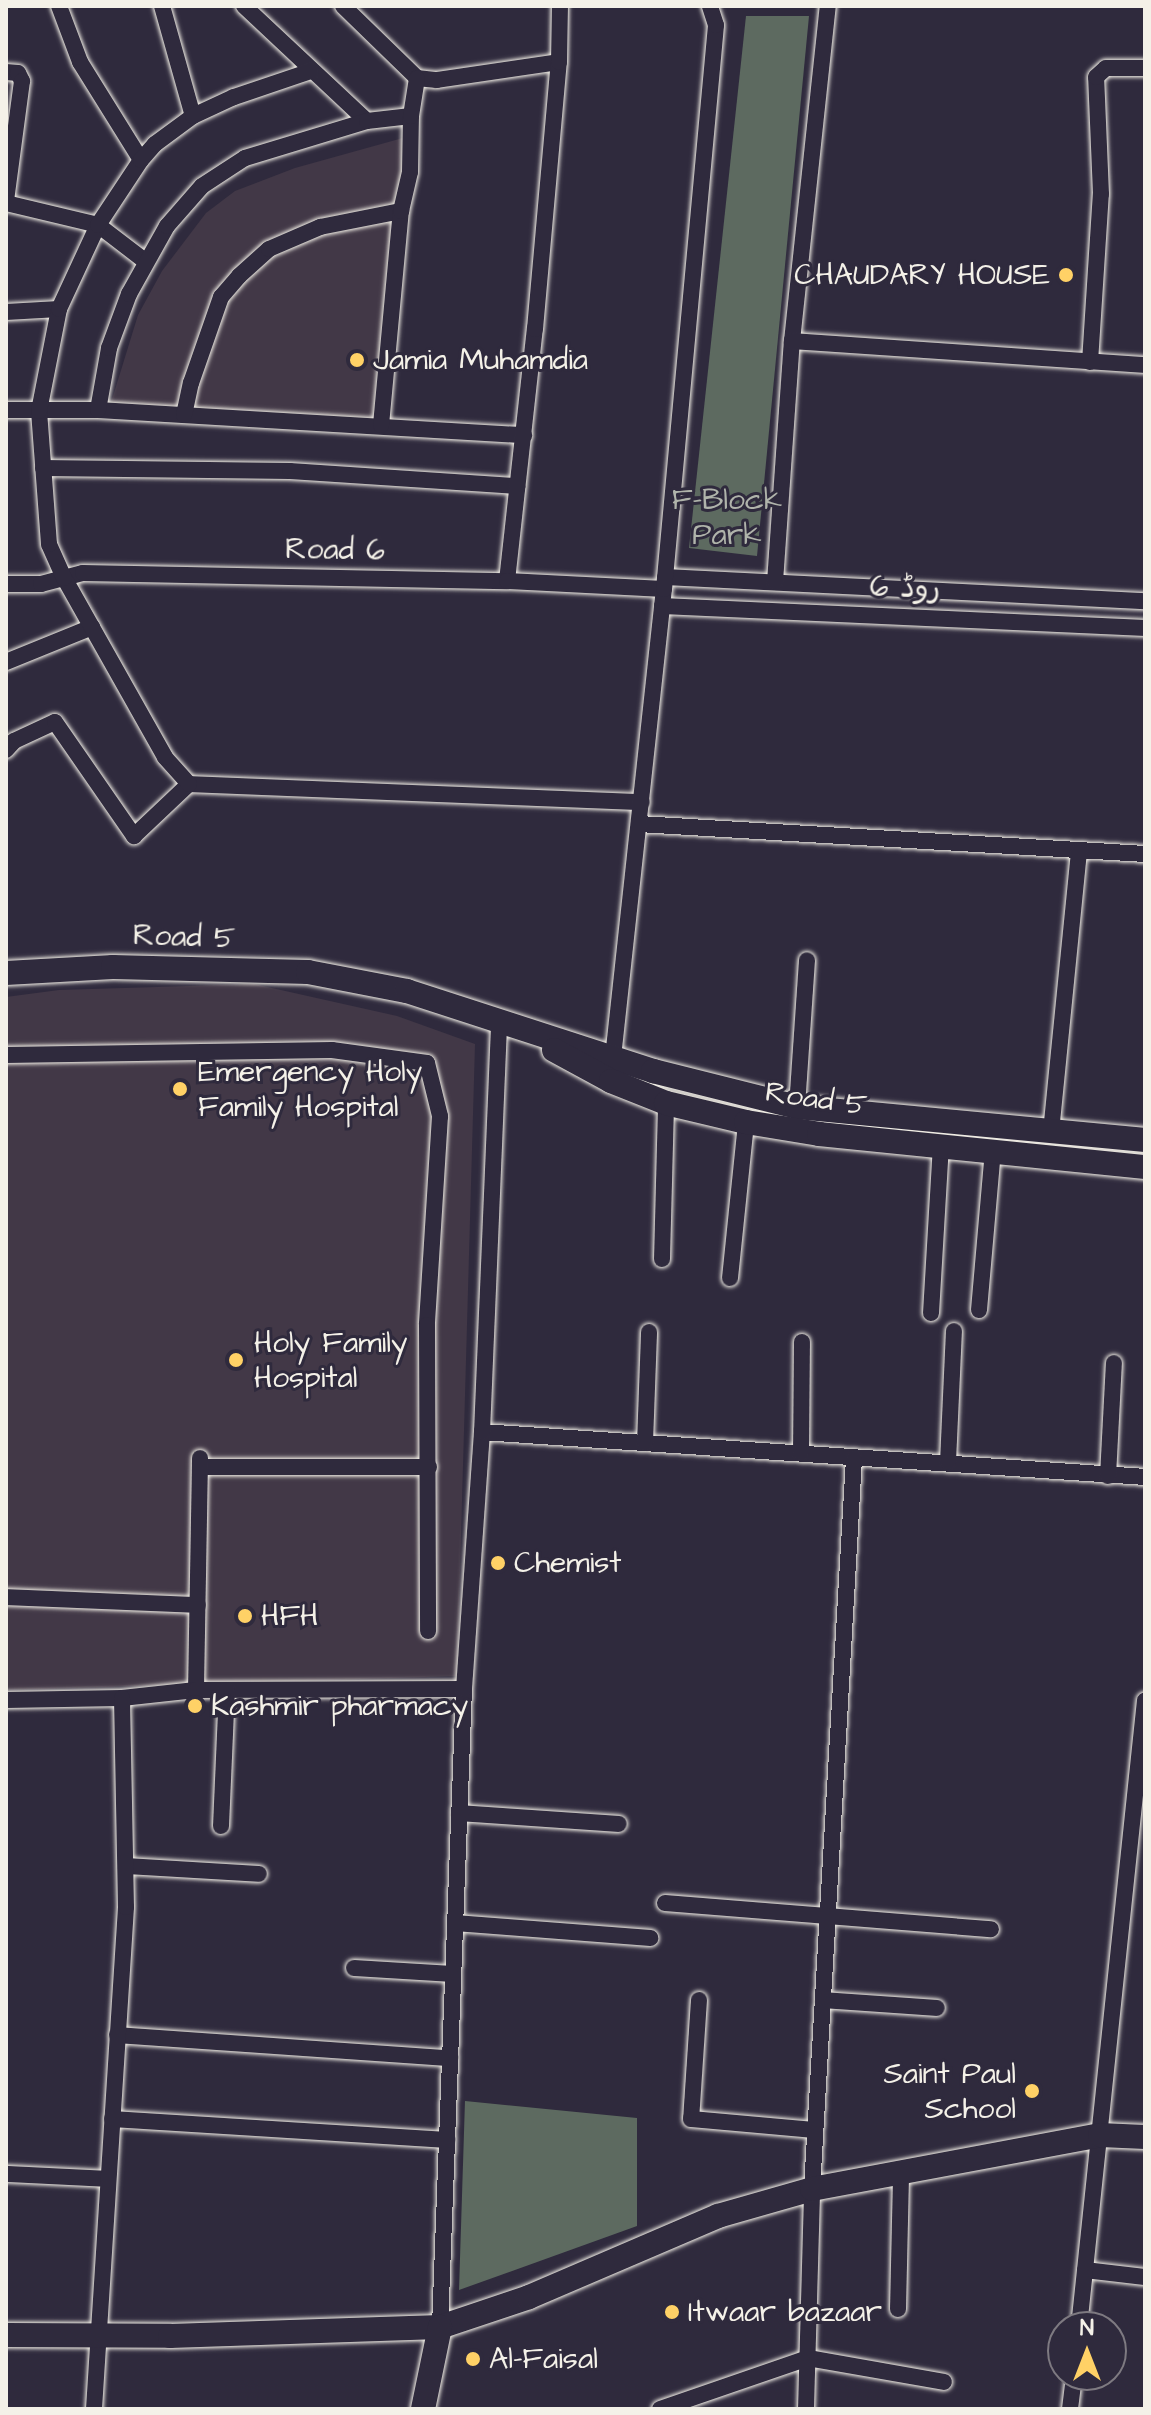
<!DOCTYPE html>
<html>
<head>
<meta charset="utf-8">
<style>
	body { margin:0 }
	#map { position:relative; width:1151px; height:2415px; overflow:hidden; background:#2f2a3d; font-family:"Architects Daughter","Playpen Sans Arabic",sans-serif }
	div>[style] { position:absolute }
	.built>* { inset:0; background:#423847 }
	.green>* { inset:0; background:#5d6a60 }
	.roads { filter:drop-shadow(0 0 2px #f4f1e8) drop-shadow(0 0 2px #f4f1e8) }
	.street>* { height:16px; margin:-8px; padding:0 8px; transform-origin:8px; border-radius:8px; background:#2f2a3d }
	.secondary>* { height:24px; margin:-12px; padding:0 12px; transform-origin:12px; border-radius:12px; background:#2f2a3d }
	.dots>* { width:22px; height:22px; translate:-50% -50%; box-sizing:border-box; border:4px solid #2f2a3d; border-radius:50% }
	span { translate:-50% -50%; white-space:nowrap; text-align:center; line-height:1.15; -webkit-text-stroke:6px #2f2a3d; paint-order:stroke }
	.poi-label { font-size:30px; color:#f4f1e8 }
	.right { translate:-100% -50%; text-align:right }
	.left { translate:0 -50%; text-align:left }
	.park-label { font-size:30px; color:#b0b4ab }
	.street-label { font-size:30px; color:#f4f1e8 }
	.frame { position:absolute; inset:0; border:8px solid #f4f1e8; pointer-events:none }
	.north { position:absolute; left:1047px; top:2311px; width:80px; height:80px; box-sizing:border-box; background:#2f2a3d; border:2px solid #7e7a81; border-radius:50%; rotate:0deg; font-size:22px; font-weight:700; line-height:32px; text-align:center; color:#f4f1e8 }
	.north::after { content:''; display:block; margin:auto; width:28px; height:36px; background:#ffd166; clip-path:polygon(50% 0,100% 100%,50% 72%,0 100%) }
</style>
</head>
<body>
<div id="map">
	<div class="built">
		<i style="clip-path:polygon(410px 136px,378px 420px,110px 406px,138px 315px,162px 271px,206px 213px,235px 191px,295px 168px)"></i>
		<i style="clip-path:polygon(254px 984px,397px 1016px,475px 1044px,457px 1676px,6px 1690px,6px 997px,59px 990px)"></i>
	</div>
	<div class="green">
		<i style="clip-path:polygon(746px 16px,809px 16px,757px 556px,689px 548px)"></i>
		<i style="clip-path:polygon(465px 2101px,637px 2118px,637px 2226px,459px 2290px)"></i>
	</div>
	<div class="roads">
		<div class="street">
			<i style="left:59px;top:6px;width:60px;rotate:69.4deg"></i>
			<i style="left:80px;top:62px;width:115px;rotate:58.1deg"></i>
			<i style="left:162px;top:6px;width:114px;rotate:74.3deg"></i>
			<i style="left:244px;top:6px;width:168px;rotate:43.1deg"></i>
			<i style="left:343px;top:6px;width:103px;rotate:44.2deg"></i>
			<i style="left:417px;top:78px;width:20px;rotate:6deg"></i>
			<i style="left:437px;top:80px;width:123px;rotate:-8.4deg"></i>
			<i style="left:6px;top:72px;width:12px;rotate:5deg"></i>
			<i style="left:18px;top:73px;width:9px;rotate:63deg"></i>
			<i style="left:22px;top:81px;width:121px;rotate:97.6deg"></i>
			<i style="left:6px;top:203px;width:95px;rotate:13.4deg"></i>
			<i style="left:98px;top:225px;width:59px;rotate:37.5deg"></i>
			<i style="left:6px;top:312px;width:53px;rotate:-3.2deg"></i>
			<i style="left:792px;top:341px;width:337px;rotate:-83.9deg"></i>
			<i style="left:1090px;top:362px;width:168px;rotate:-86.3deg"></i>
			<i style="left:1101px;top:194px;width:117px;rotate:-92.4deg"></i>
			<i style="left:1096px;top:77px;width:13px;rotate:-42deg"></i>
			<i style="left:1106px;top:68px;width:39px"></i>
			<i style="left:6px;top:410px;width:92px"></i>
			<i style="left:98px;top:410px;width:427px;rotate:3.4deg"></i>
			<i style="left:98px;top:410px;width:63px;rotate:-79.9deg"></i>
			<i style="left:109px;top:348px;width:58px;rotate:-69.7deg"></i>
			<i style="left:129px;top:294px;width:78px;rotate:-60.8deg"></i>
			<i style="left:167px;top:226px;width:53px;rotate:-48.8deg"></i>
			<i style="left:202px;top:186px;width:51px;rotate:-33.1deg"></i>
			<i style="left:245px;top:158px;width:127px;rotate:-16.9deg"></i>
			<i style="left:367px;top:121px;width:44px;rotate:-6.5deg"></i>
			<i style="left:184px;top:415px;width:33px;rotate:-78deg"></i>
			<i style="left:191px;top:383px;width:91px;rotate:-70.8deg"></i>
			<i style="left:221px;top:297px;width:28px;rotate:-49deg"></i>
			<i style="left:239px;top:276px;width:40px;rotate:-42deg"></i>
			<i style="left:269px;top:249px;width:56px;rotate:-23.3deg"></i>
			<i style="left:320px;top:227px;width:83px;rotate:-11.2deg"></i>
			<i style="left:381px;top:425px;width:215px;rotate:-84.7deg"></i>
			<i style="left:401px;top:211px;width:40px;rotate:-77deg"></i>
			<i style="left:410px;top:172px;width:56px;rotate:-89deg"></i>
			<i style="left:411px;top:116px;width:38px;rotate:-81deg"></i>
			<i style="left:43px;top:468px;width:247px;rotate:0.7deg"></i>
			<i style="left:290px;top:471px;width:228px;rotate:3.8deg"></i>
			<i style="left:665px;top:577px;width:481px;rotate:2.9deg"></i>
			<i style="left:507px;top:581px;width:254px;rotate:-83.7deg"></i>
			<i style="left:535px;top:329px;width:268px;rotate:-84.9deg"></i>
			<i style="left:559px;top:62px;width:56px;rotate:-89deg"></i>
			<i style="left:775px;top:582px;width:242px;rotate:-86deg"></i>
			<i style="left:792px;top:341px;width:354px;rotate:3.9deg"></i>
			<i style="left:6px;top:584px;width:35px"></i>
			<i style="left:41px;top:584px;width:43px;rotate:-14.7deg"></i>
			<i style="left:83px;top:573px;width:424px;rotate:1.1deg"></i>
			<i style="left:507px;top:581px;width:157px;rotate:2.9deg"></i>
			<i style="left:662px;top:606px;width:484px;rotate:2.6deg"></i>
			<i style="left:6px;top:662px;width:93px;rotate:-22.1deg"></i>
			<i style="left:6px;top:750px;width:12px;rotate:-48deg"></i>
			<i style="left:14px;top:741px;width:45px;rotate:-24.9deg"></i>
			<i style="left:55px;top:722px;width:139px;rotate:55.3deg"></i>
			<i style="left:134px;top:836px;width:76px;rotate:-43.4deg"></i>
			<i style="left:189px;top:784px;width:453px;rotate:2.3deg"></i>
			<i style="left:189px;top:784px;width:36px;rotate:-132deg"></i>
			<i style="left:165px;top:757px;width:206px;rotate:-119.4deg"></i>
			<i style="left:64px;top:578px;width:37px;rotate:-114deg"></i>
			<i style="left:49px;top:544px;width:133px;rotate:-94.3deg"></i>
			<i style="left:39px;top:411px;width:104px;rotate:-78.9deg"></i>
			<i style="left:59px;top:309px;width:93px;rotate:-65.1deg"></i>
			<i style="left:98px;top:225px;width:78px;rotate:-56.5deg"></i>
			<i style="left:141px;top:160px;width:21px;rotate:-49deg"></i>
			<i style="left:155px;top:144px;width:47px;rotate:-36.4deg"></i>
			<i style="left:193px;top:116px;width:45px;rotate:-24.9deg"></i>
			<i style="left:234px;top:97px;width:81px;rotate:-18.7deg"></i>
			<i style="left:639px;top:824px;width:507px;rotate:3.39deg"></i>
			<i style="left:6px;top:1055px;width:326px;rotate:-0.9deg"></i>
			<i style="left:332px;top:1050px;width:96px;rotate:7.8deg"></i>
			<i style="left:427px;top:1063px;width:55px;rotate:76.2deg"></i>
			<i style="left:440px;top:1116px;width:209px;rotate:93.6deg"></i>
			<i style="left:427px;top:1325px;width:306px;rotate:89.8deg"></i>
			<i style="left:612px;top:1067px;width:481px;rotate:-83.8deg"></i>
			<i style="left:664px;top:589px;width:566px;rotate:-84.73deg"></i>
			<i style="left:716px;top:25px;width:20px;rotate:-108deg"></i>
			<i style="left:797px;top:1107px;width:147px;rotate:-86.1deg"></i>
			<i style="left:1051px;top:1132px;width:283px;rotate:-84.3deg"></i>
			<i style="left:662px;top:1259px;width:156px;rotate:-88.5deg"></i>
			<i style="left:730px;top:1278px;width:157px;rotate:-84.1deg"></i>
			<i style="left:979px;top:1310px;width:160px;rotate:-85deg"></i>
			<i style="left:931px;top:1313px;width:167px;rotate:-86.6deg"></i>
			<i style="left:482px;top:1432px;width:665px;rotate:3.88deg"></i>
			<i style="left:645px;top:1443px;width:111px;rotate:-87.9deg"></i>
			<i style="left:801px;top:1453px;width:111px;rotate:-89.5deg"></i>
			<i style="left:948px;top:1462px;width:131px;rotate:-87.4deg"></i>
			<i style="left:200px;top:1467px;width:229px"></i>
			<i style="left:1108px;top:1476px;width:113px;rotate:-87deg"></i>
			<i style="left:6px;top:1597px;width:192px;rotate:2.4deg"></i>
			<i style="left:196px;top:1690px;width:232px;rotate:-89deg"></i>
			<i style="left:6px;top:1700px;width:116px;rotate:-1deg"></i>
			<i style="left:122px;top:1698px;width:74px;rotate:-6.2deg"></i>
			<i style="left:196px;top:1690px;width:268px;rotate:-0.2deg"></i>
			<i style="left:459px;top:1813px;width:160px;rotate:3.9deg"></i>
			<i style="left:221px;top:1826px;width:136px;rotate:-87.5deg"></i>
			<i style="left:126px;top:1866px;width:133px;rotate:3.4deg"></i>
			<i style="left:665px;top:1903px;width:327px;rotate:4.6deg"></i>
			<i style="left:455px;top:1923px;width:196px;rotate:4.4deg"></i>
			<i style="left:354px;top:1968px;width:99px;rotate:3.5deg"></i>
			<i style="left:699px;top:2000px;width:119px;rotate:93.8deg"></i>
			<i style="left:691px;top:2119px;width:124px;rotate:5.1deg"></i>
			<i style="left:823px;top:2000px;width:114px;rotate:4deg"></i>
			<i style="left:117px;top:2035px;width:334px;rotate:4deg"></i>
			<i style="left:112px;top:2119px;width:336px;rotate:3.6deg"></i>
			<i style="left:6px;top:2174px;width:101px;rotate:2.8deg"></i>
			<i style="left:1085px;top:2270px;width:60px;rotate:6.7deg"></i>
			<i style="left:898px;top:2309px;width:137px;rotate:-88.7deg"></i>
			<i style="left:440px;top:2327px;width:638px;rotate:-87.85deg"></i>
			<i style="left:464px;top:1689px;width:258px;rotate:-86deg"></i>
			<i style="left:482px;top:1432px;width:412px;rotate:-87.6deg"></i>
			<i style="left:1079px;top:2327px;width:630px;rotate:-83.99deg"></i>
			<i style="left:94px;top:2409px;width:503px;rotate:-86.35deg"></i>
			<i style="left:126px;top:1907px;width:209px;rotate:-91.1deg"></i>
			<i style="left:660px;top:2409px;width:157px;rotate:-19deg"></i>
			<i style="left:808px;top:2358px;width:138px;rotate:10deg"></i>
			<i style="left:806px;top:2409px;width:220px;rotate:-88.4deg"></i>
			<i style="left:812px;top:2189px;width:732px;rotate:-86.71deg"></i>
			<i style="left:1070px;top:2409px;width:34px;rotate:-83deg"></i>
		</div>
		<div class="secondary">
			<i style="left:6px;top:973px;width:107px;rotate:-3.2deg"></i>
			<i style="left:113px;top:967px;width:195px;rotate:1.5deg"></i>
			<i style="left:308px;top:972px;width:101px;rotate:10.9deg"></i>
			<i style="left:407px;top:991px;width:259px;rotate:18deg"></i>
			<i style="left:653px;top:1071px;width:148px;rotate:14deg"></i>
			<i style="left:797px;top:1107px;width:350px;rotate:5.4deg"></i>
			<i style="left:554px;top:1050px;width:65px;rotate:28.5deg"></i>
			<i style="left:611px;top:1081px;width:59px;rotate:21.8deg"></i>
			<i style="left:666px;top:1103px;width:82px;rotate:13.4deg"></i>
			<i style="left:746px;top:1122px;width:74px;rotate:9.3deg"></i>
			<i style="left:819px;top:1134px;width:328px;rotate:5.8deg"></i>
			<i style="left:6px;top:2335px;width:164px;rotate:0.3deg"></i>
			<i style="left:170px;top:2336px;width:270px;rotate:-1.9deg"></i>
			<i style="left:440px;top:2327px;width:94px;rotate:-18.6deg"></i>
			<i style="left:529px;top:2297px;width:206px;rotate:-23.2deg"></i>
			<i style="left:718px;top:2216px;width:98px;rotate:-16deg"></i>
			<i style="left:812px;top:2189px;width:293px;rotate:-10.6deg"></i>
			<i style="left:1100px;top:2135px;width:45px;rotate:2.5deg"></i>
			<i style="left:423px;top:2409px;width:84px;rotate:-78.3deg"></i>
		</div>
	</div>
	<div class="dots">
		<i style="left:1066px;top:275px;background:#ffd166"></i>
		<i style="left:357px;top:360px;background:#ffd166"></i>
		<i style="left:180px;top:1089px;background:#ffd166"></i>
		<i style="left:236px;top:1360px;background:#ffd166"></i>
		<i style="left:498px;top:1563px;background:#ffd166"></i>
		<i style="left:245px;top:1616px;background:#ffd166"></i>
		<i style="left:195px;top:1706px;background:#ffd166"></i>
		<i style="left:1032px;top:2091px;background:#ffd166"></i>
		<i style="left:672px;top:2312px;background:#ffd166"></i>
		<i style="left:473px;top:2359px;background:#ffd166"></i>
	</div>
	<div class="poi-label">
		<span class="right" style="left:1050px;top:275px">CHAUDARY HOUSE</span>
		<span class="left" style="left:373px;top:360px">Jamia Muhamdia</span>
		<span class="left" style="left:198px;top:1089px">Emergency Holy<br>Family Hospital</span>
		<span class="left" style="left:254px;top:1360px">Holy Family<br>Hospital</span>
		<span class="left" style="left:514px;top:1563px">Chemist</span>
		<span class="left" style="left:261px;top:1616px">HFH</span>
		<span class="left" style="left:211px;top:1706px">Kashmir pharmacy</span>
		<span class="right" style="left:1016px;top:2091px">Saint Paul<br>School</span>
		<span class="left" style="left:688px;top:2312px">Itwaar bazaar</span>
		<span class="left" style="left:489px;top:2359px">Al-Faisal</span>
	</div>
	<div class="park-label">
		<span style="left:727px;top:517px">F-Block<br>Park</span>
	</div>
	<div class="street-label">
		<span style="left:335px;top:550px;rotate:1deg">Road 6</span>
		<span style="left:905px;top:588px;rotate:2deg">روڈ 6</span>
		<span style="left:184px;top:937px;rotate:2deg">Road 5</span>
		<span style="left:816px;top:1099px;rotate:8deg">Road 5</span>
	</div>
	<div class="frame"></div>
	<div class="north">N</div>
</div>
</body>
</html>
